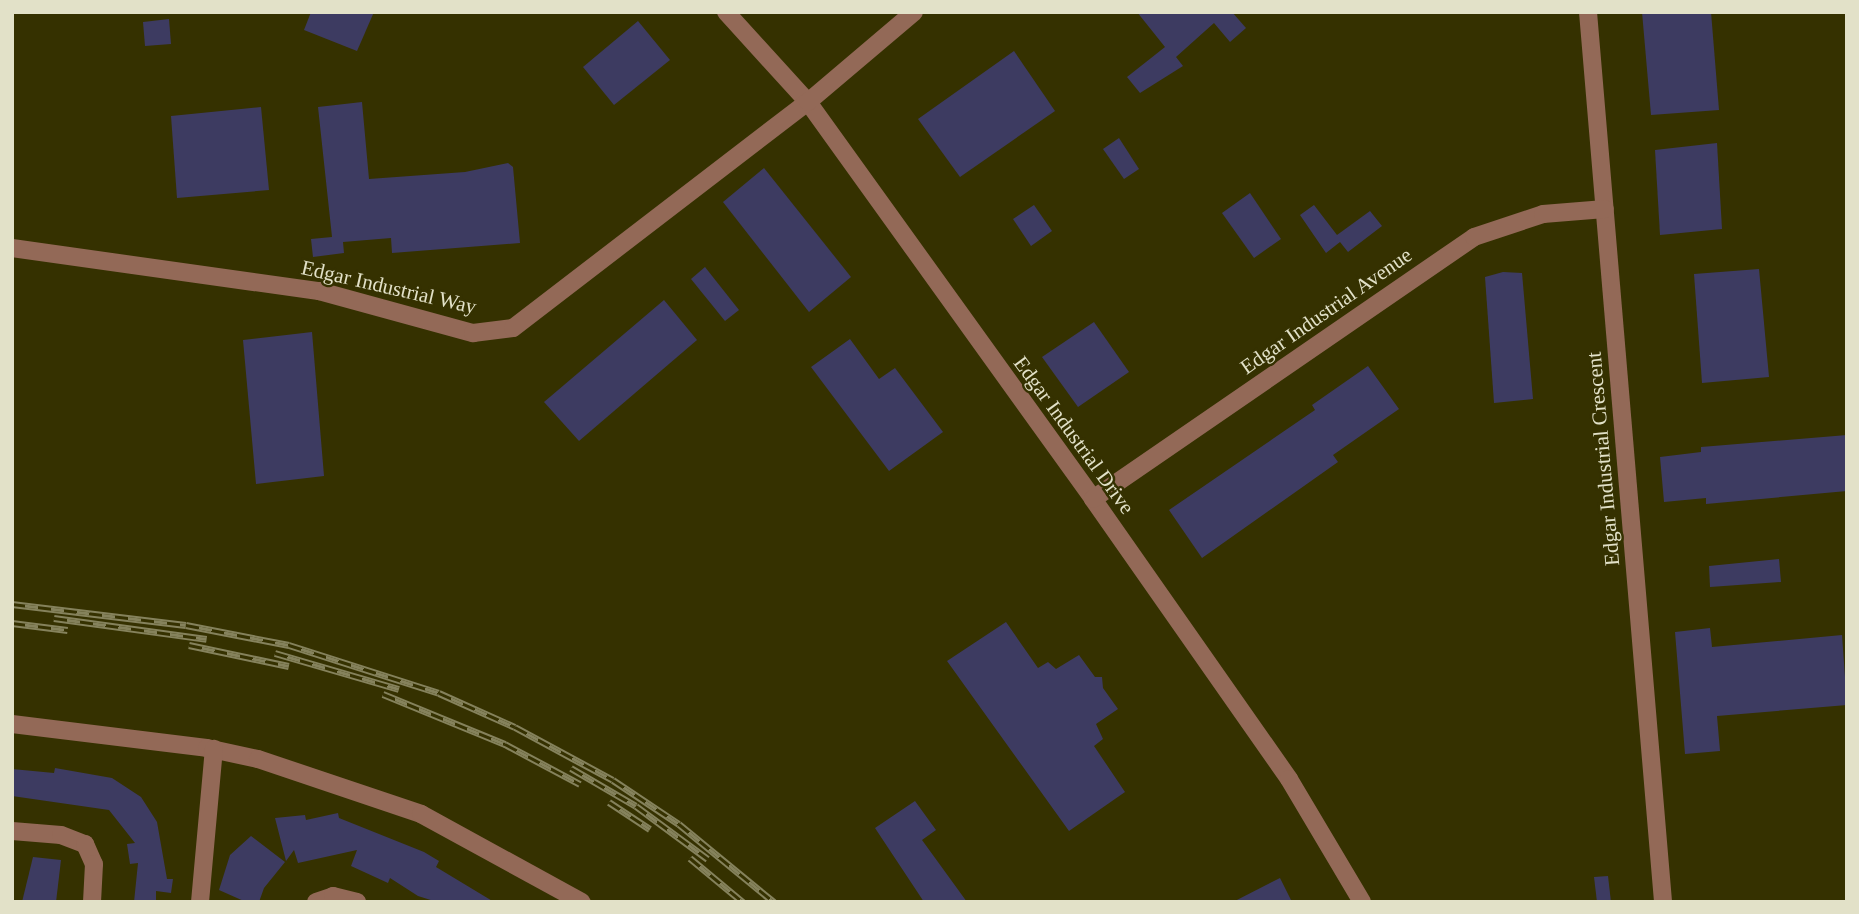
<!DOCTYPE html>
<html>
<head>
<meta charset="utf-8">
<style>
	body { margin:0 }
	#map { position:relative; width:1859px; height:914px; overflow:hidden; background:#353100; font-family:Georgia,serif }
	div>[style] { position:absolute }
	.building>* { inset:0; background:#3d3b61 }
	.minor>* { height:18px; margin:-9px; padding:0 9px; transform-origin:9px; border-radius:9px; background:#936957 }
	.rail>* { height:7px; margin-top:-3.5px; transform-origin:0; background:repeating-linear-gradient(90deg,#353100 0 13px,#85825c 0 26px); box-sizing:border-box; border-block:2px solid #85825c }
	span { translate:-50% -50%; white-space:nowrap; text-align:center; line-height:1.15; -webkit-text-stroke:5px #353100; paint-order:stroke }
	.street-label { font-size:21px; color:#e2e1c8 }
	.frame { position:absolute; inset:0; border:14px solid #e2e1c8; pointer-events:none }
</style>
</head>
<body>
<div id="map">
	<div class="building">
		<i style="clip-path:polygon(311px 12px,374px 12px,357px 51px,304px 30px)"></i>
		<i style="clip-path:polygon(1137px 12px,1232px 12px,1246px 28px,1230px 42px,1214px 23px,1176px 57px,1183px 66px,1140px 93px,1127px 77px,1165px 47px)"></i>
		<i style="clip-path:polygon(1642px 12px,1711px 12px,1719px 110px,1651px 115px)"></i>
		<i style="clip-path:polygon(169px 19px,171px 44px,145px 46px,143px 22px)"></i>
		<i style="clip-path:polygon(638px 21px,670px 60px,614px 105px,583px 67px)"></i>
		<i style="clip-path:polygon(1014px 51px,1055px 111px,960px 177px,918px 119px)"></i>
		<i style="clip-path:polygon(362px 102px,369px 179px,465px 172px,508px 163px,513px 167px,520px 243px,392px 253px,391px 238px,343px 242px,344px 253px,313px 257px,311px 239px,332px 237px,318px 107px)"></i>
		<i style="clip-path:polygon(261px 107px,269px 190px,177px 198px,171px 116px)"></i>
		<i style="clip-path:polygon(1119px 138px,1139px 169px,1124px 179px,1103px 149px)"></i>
		<i style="clip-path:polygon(1717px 143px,1722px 229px,1660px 235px,1655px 150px)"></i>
		<i style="clip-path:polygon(764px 168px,851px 277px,809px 312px,723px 202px)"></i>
		<i style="clip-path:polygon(1250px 193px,1281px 239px,1254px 258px,1222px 213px)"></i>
		<i style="clip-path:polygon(1034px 205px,1052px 231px,1031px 246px,1013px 219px)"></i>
		<i style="clip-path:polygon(1314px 205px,1337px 235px,1370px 211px,1382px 226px,1348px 252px,1340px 242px,1326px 253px,1300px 215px)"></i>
		<i style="clip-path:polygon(705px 267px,739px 310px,725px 321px,691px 279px)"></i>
		<i style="clip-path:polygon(1759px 269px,1769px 377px,1702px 383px,1694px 274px)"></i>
		<i style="clip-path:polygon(1503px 272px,1522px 273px,1533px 399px,1494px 403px,1485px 277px)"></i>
		<i style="clip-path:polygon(664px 300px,697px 340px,579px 441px,544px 402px)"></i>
		<i style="clip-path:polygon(1094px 322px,1129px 372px,1078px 407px,1042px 357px)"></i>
		<i style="clip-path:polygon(312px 332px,324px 476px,256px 484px,243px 340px)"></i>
		<i style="clip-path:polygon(850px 339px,879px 379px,895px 368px,943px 432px,889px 471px,811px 367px)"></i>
		<i style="clip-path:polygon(1368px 366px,1399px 409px,1333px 455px,1338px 462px,1202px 558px,1169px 510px,1315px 410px,1312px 405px)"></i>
		<i style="clip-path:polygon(1847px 435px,1847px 491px,1706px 504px,1706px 498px,1664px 502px,1660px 457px,1701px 452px,1701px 447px)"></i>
		<i style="clip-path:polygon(1779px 559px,1781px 582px,1710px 587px,1709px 566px)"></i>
		<i style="clip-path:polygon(1006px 622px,1038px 668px,1048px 662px,1056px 669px,1079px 655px,1095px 677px,1102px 677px,1103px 688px,1118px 709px,1096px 724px,1103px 739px,1094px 746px,1125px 792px,1069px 831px,947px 661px)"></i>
		<i style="clip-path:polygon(1710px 628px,1712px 647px,1842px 635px,1847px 705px,1717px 716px,1720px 751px,1685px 754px,1675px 632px)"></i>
		<i style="clip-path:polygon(55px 768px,112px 778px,141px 797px,157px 822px,167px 879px,173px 879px,171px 893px,156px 891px,156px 902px,134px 902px,138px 863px,130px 864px,127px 844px,135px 843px,109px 810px,12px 796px,12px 769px,54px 773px)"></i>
		<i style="clip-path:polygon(915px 801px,936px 830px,922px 840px,967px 902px,924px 902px,875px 828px)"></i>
		<i style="clip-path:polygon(338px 813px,339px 818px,424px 852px,439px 861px,436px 867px,494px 902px,437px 902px,418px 896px,390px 878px,388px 883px,351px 866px,357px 850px,298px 863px,294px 850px,286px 861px,275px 818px,305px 815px,306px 820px)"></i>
		<i style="clip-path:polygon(251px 836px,285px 862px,264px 888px,259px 902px,246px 902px,219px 890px,230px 855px)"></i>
		<i style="clip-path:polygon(33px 857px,61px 860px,56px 902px,22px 902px)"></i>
		<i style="clip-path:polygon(1608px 876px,1611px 902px,1597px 902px,1594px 877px)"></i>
		<i style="clip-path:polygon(1280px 878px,1292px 902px,1233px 902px)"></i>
	</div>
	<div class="minor">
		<i style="left:726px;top:12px;width:122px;rotate:47.7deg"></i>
		<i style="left:808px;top:102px;width:489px;rotate:54.3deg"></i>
		<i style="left:1093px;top:499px;width:342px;rotate:55deg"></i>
		<i style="left:1289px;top:779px;width:143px;rotate:59.3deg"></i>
		<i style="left:1588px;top:12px;width:893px;rotate:85.18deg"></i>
		<i style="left:12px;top:248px;width:310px;rotate:8deg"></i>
		<i style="left:319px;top:291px;width:160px;rotate:15.3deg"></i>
		<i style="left:473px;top:333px;width:40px;rotate:-7.1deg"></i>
		<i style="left:513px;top:328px;width:372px;rotate:-37.5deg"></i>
		<i style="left:808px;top:102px;width:139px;rotate:-40.3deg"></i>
		<i style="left:1093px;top:499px;width:462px;rotate:-34.5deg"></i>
		<i style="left:1474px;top:237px;width:73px;rotate:-18.4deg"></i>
		<i style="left:1543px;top:214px;width:62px;rotate:-4.6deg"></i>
		<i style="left:12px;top:724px;width:196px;rotate:7deg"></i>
		<i style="left:207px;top:748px;width:52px;rotate:12.2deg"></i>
		<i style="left:258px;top:759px;width:172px;rotate:18.6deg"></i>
		<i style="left:421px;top:814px;width:183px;rotate:28.7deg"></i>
		<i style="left:12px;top:831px;width:49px;rotate:4.7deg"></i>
		<i style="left:61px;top:835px;width:26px;rotate:21deg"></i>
		<i style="left:85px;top:844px;width:22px;rotate:66deg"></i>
		<i style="left:94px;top:864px;width:38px;rotate:93deg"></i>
		<i style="left:200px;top:902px;width:154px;rotate:-84.8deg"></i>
		<i style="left:316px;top:902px;width:18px;rotate:-19deg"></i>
		<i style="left:333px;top:896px;width:25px;rotate:14deg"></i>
	</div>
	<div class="rail">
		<i style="left:12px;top:604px;width:175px;rotate:6.9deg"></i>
		<i style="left:186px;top:625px;width:105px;rotate:11deg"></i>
		<i style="left:289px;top:645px;width:157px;rotate:17.7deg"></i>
		<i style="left:439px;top:693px;width:83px;rotate:24.1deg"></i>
		<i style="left:515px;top:727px;width:111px;rotate:28.4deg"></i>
		<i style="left:613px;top:780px;width:79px;rotate:33.7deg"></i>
		<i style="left:679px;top:824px;width:123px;rotate:39.4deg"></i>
		<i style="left:54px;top:618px;width:154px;rotate:7.8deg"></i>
		<i style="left:12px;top:623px;width:56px;rotate:7.1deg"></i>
		<i style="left:189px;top:645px;width:102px;rotate:11.9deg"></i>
		<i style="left:275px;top:653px;width:129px;rotate:16.2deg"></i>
		<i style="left:383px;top:694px;width:132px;rotate:22.3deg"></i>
		<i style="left:505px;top:744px;width:85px;rotate:28.1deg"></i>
		<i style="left:571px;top:768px;width:75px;rotate:30.3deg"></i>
		<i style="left:636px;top:806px;width:89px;rotate:36.4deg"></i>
		<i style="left:609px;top:802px;width:49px;rotate:33.4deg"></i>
		<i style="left:690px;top:858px;width:69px;rotate:39.7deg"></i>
	</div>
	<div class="street-label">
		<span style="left:389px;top:287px;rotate:13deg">Edgar Industrial Way</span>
		<span style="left:1326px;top:311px;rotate:-35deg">Edgar Industrial Avenue</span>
		<span style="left:1074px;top:435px;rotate:54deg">Edgar Industrial Drive</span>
		<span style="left:1603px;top:459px;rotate:-95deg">Edgar Industrial Crescent</span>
	</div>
	<div class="frame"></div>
</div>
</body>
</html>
